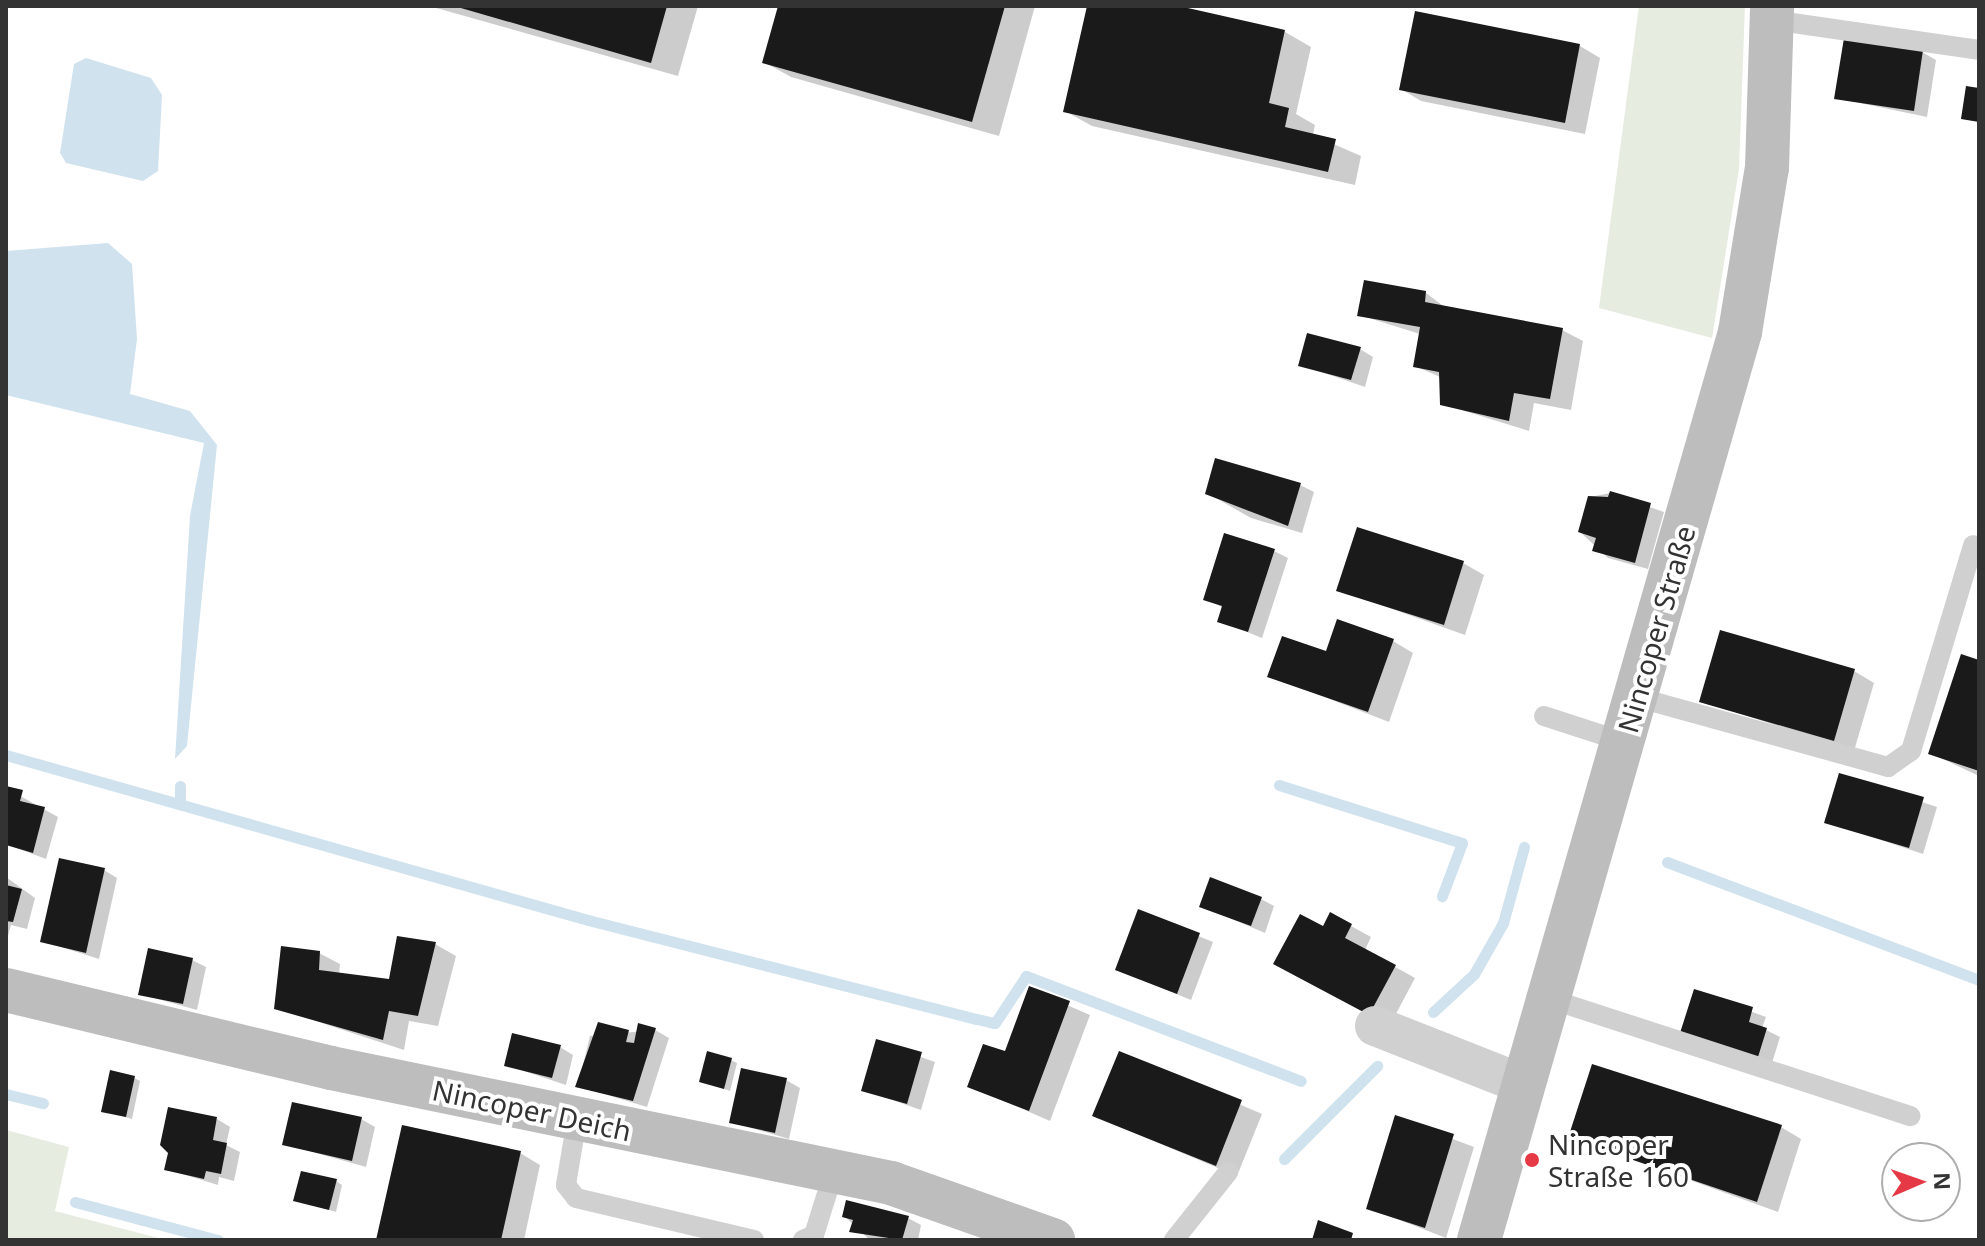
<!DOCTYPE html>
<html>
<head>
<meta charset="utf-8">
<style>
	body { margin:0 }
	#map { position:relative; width:1985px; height:1246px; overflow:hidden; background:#fff; font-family:"Noto Sans",sans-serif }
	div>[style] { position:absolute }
	.green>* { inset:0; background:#e6ecdf }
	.water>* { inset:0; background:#cfe2ee }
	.shadow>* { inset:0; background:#0003 }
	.stream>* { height:11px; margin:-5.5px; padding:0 5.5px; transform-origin:5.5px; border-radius:5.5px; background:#cfe2ee }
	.building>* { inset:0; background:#1a1a1a }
	.service>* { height:20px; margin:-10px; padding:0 10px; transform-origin:10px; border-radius:10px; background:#d0d0d0 }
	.minor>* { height:40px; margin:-20px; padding:0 20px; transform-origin:20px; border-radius:20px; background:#d0d0d0 }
	.secondary>* { height:44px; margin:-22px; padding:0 22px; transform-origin:22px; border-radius:22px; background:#bdbdbd }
	.dots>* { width:22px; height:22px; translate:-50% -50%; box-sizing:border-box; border:4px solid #fff; border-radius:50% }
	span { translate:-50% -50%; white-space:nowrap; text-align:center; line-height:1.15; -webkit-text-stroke:8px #fff; paint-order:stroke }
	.street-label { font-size:28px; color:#333 }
	.poi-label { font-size:28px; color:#333 }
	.left { translate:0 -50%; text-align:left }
	.frame { position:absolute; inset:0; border:8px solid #333; pointer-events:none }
	.north { position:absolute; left:1881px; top:1142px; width:80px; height:80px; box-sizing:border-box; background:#fff; border:2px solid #adadad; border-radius:50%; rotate:88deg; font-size:22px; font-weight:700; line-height:32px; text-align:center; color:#333 }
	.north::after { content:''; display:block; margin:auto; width:28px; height:36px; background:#e63946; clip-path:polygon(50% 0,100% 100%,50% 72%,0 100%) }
</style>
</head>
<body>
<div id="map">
	<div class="green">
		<i style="clip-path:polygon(1639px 6px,1745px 6px,1739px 169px,1712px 338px,1599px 308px)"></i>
		<i style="clip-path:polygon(6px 1130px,69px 1147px,55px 1211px,166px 1240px,6px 1240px)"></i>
	</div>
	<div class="water">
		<i style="clip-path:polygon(86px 58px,151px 78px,162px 95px,158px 171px,143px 181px,66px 163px,60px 153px,74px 64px)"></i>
		<i style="clip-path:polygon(108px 243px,132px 264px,137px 339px,130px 394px,190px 411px,217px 445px,187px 746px,175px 759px,190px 516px,204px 443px,6px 395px,6px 251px)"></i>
	</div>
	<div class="shadow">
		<i style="clip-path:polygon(429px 6px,698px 6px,678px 76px)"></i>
		<i style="clip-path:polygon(780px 6px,1035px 6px,999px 136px,791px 77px,764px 62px)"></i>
		<i style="clip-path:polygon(1089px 6px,1170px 6px,1285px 32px,1311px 47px,1296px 114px,1315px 125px,1313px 135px,1361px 156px,1355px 185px,1092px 126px,1065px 111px)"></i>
		<i style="clip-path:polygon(1580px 46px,1600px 58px,1585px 134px,1421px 101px,1401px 89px)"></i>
		<i style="clip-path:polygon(1922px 52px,1936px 60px,1927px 117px,1836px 98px)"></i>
		<i style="clip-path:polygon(1426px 293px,1446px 308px,1562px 330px,1583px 341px,1571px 410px,1534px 403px,1529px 431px,1442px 404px,1447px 380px,1415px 366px,1420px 334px,1359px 315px)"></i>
		<i style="clip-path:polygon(1360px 349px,1373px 357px,1365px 387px,1301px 365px)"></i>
		<i style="clip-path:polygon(1300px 485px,1314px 492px,1302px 533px,1251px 518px,1207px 493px)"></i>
		<i style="clip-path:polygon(1610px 493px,1664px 512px,1648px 569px,1608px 558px,1580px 532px,1590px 497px)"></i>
		<i style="clip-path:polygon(1274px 551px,1288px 558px,1262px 638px,1220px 621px,1224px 608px,1206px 599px)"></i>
		<i style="clip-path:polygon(1463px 563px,1484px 575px,1465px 635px,1339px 590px)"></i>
		<i style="clip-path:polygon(1393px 641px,1413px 653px,1389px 722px,1270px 676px)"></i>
		<i style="clip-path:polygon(1979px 662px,1979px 776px,1930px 753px)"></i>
		<i style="clip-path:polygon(1854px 671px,1874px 683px,1854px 751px,1702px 701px)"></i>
		<i style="clip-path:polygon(1840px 775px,1937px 807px,1923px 854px,1827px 822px)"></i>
		<i style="clip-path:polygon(6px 788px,58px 817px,46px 859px,6px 844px)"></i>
		<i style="clip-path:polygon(104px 870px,117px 878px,99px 959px,42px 941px)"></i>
		<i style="clip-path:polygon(6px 877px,35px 898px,27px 929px,11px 925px,6px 943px)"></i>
		<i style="clip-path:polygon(1261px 899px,1274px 906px,1265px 933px,1201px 906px)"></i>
		<i style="clip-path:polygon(1140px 912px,1213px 942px,1191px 1000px,1118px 970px)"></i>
		<i style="clip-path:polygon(1331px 915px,1371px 937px,1365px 950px,1415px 978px,1390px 1025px,1296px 975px)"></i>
		<i style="clip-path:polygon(435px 944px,456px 956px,438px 1026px,409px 1021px,404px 1050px,276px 1008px,319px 953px,340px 964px,339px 975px,391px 981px)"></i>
		<i style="clip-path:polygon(192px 960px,206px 967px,197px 1010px,140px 994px)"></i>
		<i style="clip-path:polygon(1030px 989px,1090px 1015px,1050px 1121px,969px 1086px,1006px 1054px)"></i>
		<i style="clip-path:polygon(1695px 991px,1766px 1017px,1762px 1028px,1780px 1037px,1772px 1063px,1696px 1040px)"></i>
		<i style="clip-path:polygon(655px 1030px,669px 1038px,647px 1107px,578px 1086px,590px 1036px)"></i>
		<i style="clip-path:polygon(878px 1042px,935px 1062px,921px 1110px,864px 1090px)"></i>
		<i style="clip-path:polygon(560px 1047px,573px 1055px,566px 1085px,506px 1065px)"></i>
		<i style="clip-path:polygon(1120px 1053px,1262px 1114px,1237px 1176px,1094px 1116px)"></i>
		<i style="clip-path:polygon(731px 1060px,737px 1063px,730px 1091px,701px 1081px)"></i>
		<i style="clip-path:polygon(134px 1078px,140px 1081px,132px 1119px,103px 1111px)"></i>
		<i style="clip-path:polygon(786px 1080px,800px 1088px,789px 1139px,731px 1122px)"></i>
		<i style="clip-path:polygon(1397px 1118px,1474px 1147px,1446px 1238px,1369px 1208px)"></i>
		<i style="clip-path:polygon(217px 1119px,230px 1127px,226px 1145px,240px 1152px,234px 1181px,219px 1177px,218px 1185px,166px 1169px)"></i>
		<i style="clip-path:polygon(361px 1119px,375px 1127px,366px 1167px,284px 1144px)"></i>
		<i style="clip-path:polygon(1781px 1127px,1801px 1139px,1778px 1212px,1571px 1137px)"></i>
		<i style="clip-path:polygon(520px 1153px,540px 1165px,524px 1240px,378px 1240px)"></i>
		<i style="clip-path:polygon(336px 1181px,342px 1185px,336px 1212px,296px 1200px)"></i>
		<i style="clip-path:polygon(844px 1216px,908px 1218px,921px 1225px,918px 1240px,870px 1240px)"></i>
	</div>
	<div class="stream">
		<i style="left:6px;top:755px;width:605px;rotate:15.83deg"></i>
		<i style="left:588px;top:920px;width:401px;rotate:14.3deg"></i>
		<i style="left:977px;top:1019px;width:18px;rotate:13deg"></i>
		<i style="left:995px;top:1023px;width:56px;rotate:-56.6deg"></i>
		<i style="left:1026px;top:976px;width:294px;rotate:20.9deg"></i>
		<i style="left:1279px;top:785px;width:192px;rotate:17.6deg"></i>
		<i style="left:1462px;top:843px;width:57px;rotate:110.7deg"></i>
		<i style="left:180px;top:786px;width:17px;rotate:90deg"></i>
		<i style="left:1667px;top:862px;width:334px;rotate:20.7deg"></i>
		<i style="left:1433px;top:1012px;width:56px;rotate:-42.8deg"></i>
		<i style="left:1474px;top:974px;width:59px;rotate:-60.4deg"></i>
		<i style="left:1503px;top:923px;width:79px;rotate:-74.6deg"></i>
		<i style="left:6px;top:1094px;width:38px;rotate:14deg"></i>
		<i style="left:1284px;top:1159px;width:132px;rotate:-45deg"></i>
		<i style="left:75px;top:1202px;width:148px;rotate:14.9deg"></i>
	</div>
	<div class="building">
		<i style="clip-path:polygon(454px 6px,667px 6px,651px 63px)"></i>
		<i style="clip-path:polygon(778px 6px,1005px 6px,972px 122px,762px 63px)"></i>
		<i style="clip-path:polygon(1087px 6px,1179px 6px,1285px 30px,1269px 103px,1289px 108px,1285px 127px,1336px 139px,1328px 172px,1063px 112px)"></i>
		<i style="clip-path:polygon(1415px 11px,1580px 44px,1565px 123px,1399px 90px)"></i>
		<i style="clip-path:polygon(1844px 38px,1923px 50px,1914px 111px,1834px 99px)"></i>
		<i style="clip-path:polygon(1966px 86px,1979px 88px,1979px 122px,1961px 119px)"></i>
		<i style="clip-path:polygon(1364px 280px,1426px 291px,1425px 302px,1563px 328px,1550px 399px,1514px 393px,1509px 421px,1440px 405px,1439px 372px,1413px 367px,1420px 327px,1357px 316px)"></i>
		<i style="clip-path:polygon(1307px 333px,1361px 347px,1351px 380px,1298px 366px)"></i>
		<i style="clip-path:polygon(1215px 458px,1301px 483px,1288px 526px,1205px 494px)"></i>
		<i style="clip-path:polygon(1610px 491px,1651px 503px,1635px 563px,1592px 551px,1596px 538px,1578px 532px,1588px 496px,1608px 497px)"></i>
		<i style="clip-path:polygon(1357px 527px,1464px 561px,1444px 625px,1336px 591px)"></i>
		<i style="clip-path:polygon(1224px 533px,1275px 549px,1248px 632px,1217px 622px,1222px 606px,1203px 600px)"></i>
		<i style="clip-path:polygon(1337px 619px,1394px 639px,1368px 712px,1267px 677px,1282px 636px,1326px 651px)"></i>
		<i style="clip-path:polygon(1720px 630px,1855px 669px,1834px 741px,1699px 702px)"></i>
		<i style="clip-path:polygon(1961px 654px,1979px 660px,1979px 771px,1928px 754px)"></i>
		<i style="clip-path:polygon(1839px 773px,1924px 797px,1909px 848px,1824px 823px)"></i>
		<i style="clip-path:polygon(6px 786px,23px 790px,20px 801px,45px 807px,33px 853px,6px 845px)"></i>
		<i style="clip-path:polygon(59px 858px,105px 868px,86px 953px,40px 942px)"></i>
		<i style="clip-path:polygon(1210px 877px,1262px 897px,1251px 926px,1199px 907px)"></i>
		<i style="clip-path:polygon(6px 885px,22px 889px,13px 922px,6px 921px)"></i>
		<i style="clip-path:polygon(1138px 909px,1200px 933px,1177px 994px,1115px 970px)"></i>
		<i style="clip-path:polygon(1330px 912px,1352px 924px,1345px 938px,1396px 965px,1369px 1015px,1273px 964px,1300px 914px,1323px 926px)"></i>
		<i style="clip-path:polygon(397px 936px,436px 942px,418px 1016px,389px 1011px,383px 1040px,274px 1009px,281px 946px,320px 951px,319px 970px,389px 979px)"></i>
		<i style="clip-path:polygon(148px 948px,193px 958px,183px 1004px,138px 995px)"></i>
		<i style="clip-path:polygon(1029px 986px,1070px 1001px,1029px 1111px,967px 1087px,983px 1044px,1005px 1051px)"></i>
		<i style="clip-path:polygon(1694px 989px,1753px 1007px,1749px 1022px,1767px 1028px,1758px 1057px,1680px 1033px)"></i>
		<i style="clip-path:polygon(598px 1022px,629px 1030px,626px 1042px,634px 1043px,638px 1023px,656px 1028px,633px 1101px,575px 1087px)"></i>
		<i style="clip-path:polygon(512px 1033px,561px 1045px,552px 1078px,504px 1066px)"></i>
		<i style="clip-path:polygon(876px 1039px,922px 1052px,907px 1104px,861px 1091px)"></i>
		<i style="clip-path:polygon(707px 1051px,732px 1058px,724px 1089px,699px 1082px)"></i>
		<i style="clip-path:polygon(1119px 1051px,1242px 1100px,1216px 1166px,1092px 1116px)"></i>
		<i style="clip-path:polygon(1592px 1064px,1782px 1125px,1757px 1202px,1568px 1138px)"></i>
		<i style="clip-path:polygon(741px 1068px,787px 1078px,775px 1133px,729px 1123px)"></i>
		<i style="clip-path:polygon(110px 1070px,135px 1076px,126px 1117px,101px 1112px)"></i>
		<i style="clip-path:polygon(292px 1102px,362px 1117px,352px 1161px,282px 1145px)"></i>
		<i style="clip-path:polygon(168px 1107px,217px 1117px,213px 1140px,227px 1143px,221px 1174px,206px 1171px,204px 1179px,164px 1170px,168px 1153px,160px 1145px)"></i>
		<i style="clip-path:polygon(1395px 1115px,1454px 1134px,1425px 1228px,1366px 1209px)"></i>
		<i style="clip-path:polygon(402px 1125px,521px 1151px,501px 1240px,376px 1240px)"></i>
		<i style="clip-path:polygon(301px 1171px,337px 1179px,329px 1210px,293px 1201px)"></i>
		<i style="clip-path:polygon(846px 1200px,909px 1216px,902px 1240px,849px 1232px,853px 1220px,842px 1217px)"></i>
		<i style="clip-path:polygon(1318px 1220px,1353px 1233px,1351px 1240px,1312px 1240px)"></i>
	</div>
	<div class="service">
		<i style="left:1772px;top:20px;width:209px;rotate:8.2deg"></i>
		<i style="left:1636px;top:697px;width:262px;rotate:15.5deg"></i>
		<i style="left:1888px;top:767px;width:28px;rotate:-35deg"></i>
		<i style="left:1911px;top:751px;width:215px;rotate:-73.2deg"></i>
		<i style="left:1544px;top:716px;width:84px;rotate:18deg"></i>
		<i style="left:1550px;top:999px;width:379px;rotate:18deg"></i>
		<i style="left:577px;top:1119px;width:67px;rotate:99.5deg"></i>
		<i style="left:566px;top:1185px;width:16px;rotate:52deg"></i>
		<i style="left:576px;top:1198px;width:183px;rotate:13.3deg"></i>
		<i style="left:803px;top:1240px;width:12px;rotate:-24deg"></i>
		<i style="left:814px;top:1235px;width:67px;rotate:-72.6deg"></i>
		<i style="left:1174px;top:1240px;width:87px;rotate:-51.5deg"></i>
	</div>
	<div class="minor">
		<i style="left:1375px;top:1026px;width:161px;rotate:21.5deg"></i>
	</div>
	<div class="secondary">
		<i style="left:6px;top:990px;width:334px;rotate:13.5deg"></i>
		<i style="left:331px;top:1068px;width:572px;rotate:11.6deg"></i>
		<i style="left:891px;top:1183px;width:172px;rotate:19.4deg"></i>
		<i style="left:1479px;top:1240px;width:945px;rotate:-73.96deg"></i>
		<i style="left:1740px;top:332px;width:166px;rotate:-80.7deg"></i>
		<i style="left:1767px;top:168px;width:162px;rotate:-88.2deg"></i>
	</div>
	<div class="dots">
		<i style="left:1532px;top:1160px;background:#e63946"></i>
	</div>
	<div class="street-label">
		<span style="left:1656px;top:629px;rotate:-74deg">Nincoper Straße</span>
		<span style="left:532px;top:1110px;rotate:12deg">Nincoper Deich</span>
	</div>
	<div class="poi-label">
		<span class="left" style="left:1548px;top:1160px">Nincoper<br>Straße 160</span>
	</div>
	<div class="frame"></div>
	<div class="north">N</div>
</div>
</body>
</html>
